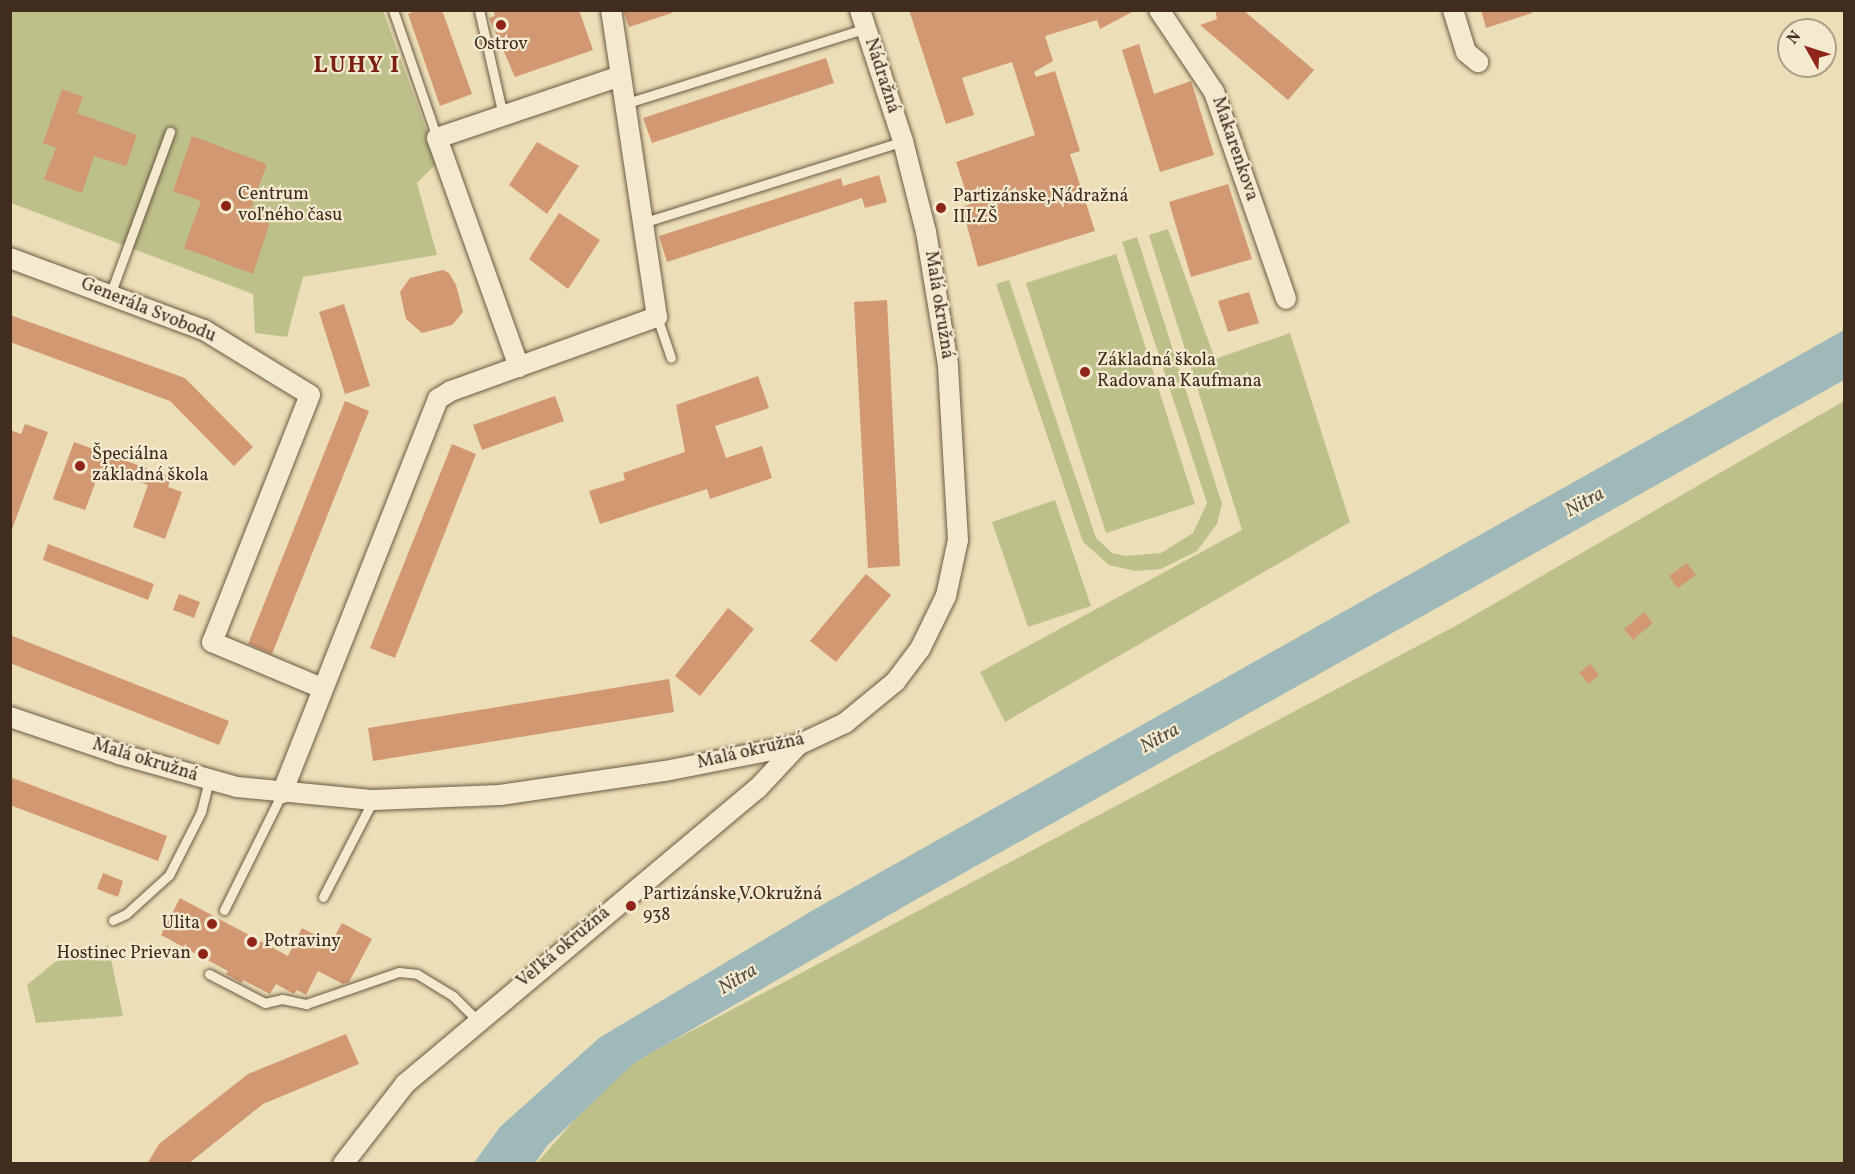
<!DOCTYPE html>
<html>
<head>
<meta charset="utf-8">
<style>
	body { margin:0 }
	#map { position:relative; width:1855px; height:1174px; overflow:hidden; background:#ecdfb7; font-family:Vollkorn,serif }
	div>[style] { position:absolute }
	.green>* { inset:0; background:#bec08a }
	.water>* { inset:0; background:#9fb9ba }
	.building>* { inset:0; background:#d29871 }
	.roads { filter:drop-shadow(0 0 2px #6c5a44) drop-shadow(0 0 2px #6c5a44) }
	.lane>* { height:9px; margin:-4.5px; padding:0 4.5px; transform-origin:4.5px; border-radius:4.5px; background:#f3ead0 }
	.street>* { height:20px; margin:-10px; padding:0 10px; transform-origin:10px; border-radius:10px; background:#f3ead0 }
	.dots>* { width:16px; height:16px; translate:-50% -50%; box-sizing:border-box; border:3px solid #f3ead0; border-radius:50% }
	span { translate:-50% -50%; white-space:nowrap; text-align:center; line-height:1.15; -webkit-text-stroke:4.5px #f3ead0; paint-order:stroke }
	.poi-label { font-size:18px; color:#412d1d }
	.left { translate:0 -50%; text-align:left }
	.right { translate:-100% -50%; text-align:right }
	.street-label { font-size:18px; color:#412d1d }
	.water-label { font-size:20px; color:#585044; font-style:italic }
	.district-label { font-size:24px; color:#7a1f14; font-weight:700; letter-spacing:1.5px }
	.frame { position:absolute; inset:0; border:12px solid #412d1d; pointer-events:none }
	.north { position:absolute; left:1777px; top:18px; width:60px; height:60px; box-sizing:border-box; background:#f3ead0; border:2px solid #ac9e88; border-radius:50%; rotate:309deg; font-size:16px; font-weight:700; line-height:24px; text-align:center; color:#412d1d }
	.north::after { content:''; display:block; margin:auto; width:21px; height:27px; background:#8f2418; clip-path:polygon(50% 0,100% 100%,50% 72%,0 100%) }
</style>
</head>
<body>
<div id="map">
	<div class="green">
		<i style="clip-path:polygon(11px 11px,383px 11px,438px 162px,417px 183px,437px 255px,303px 277px,287px 337px,255px 333px,253px 294px,11px 203px)"></i>
		<i style="clip-path:polygon(1168px 229px,1215px 359px,1290px 333px,1350px 522px,1005px 722px,980px 672px,1242px 530px,1149px 235px)"></i>
		<i style="clip-path:polygon(1137px 237px,1222px 504px,1217px 524px,1197px 551px,1161px 569px,1135px 571px,1109px 565px,1083px 542px,996px 284px,1009px 280px,1096px 538px,1112px 553px,1126px 556px,1161px 553px,1193px 533px,1207px 503px,1122px 242px)"></i>
		<i style="clip-path:polygon(1116px 254px,1195px 504px,1106px 533px,1026px 283px)"></i>
		<i style="clip-path:polygon(1844px 401px,1844px 1163px,536px 1164px,618px 1070px,1459px 624px)"></i>
		<i style="clip-path:polygon(1055px 500px,1091px 606px,1028px 627px,992px 522px)"></i>
		<i style="clip-path:polygon(108px 945px,123px 1016px,36px 1023px,27px 985px,55px 962px)"></i>
	</div>
	<div class="water">
		<i style="clip-path:polygon(1844px 330px,1844px 380px,910px 903px,634px 1063px,547px 1146px,535px 1163px,474px 1163px,500px 1127px,599px 1038px,815px 909px)"></i>
	</div>
	<div class="building">
		<i style="clip-path:polygon(418px 10px,442px 10px,472px 94px,440px 106px,408px 14px)"></i>
		<i style="clip-path:polygon(493px 10px,579px 10px,593px 50px,515px 77px,489px 18px,495px 16px)"></i>
		<i style="clip-path:polygon(623px 10px,671px 10px,672px 13px,629px 27px)"></i>
		<i style="clip-path:polygon(909px 10px,1136px 10px,1100px 29px,1097px 20px,1045px 36px,1053px 61px,1034px 72px,1036px 77px,1055px 71px,1080px 151px,1070px 154px,1095px 231px,978px 267px,962px 207px,970px 204px,956px 162px,1035px 135px,1012px 62px,962px 78px,974px 115px,946px 124px)"></i>
		<i style="clip-path:polygon(1215px 10px,1243px 10px,1314px 70px,1288px 100px,1200px 25px,1217px 19px)"></i>
		<i style="clip-path:polygon(1481px 10px,1532px 10px,1532px 13px,1486px 28px)"></i>
		<i style="clip-path:polygon(1139px 44px,1154px 94px,1191px 81px,1214px 155px,1160px 172px,1122px 50px)"></i>
		<i style="clip-path:polygon(826px 58px,834px 83px,652px 143px,643px 118px)"></i>
		<i style="clip-path:polygon(62px 89px,83px 97px,77px 113px,137px 135px,126px 166px,94px 156px,82px 193px,44px 179px,56px 148px,43px 143px)"></i>
		<i style="clip-path:polygon(192px 136px,267px 164px,250px 211px,271px 219px,253px 274px,184px 248px,201px 201px,173px 191px)"></i>
		<i style="clip-path:polygon(537px 142px,579px 166px,547px 214px,509px 185px)"></i>
		<i style="clip-path:polygon(879px 175px,887px 202px,865px 208px,862px 198px,667px 262px,659px 236px,841px 178px,843px 186px)"></i>
		<i style="clip-path:polygon(1228px 184px,1252px 259px,1191px 277px,1169px 202px)"></i>
		<i style="clip-path:polygon(559px 213px,600px 240px,568px 289px,529px 259px)"></i>
		<i style="clip-path:polygon(443px 270px,449px 273px,456px 285px,463px 312px,452px 325px,422px 333px,406px 319px,400px 292px,410px 278px)"></i>
		<i style="clip-path:polygon(1249px 292px,1259px 323px,1228px 332px,1218px 301px)"></i>
		<i style="clip-path:polygon(887px 300px,900px 566px,868px 568px,854px 302px)"></i>
		<i style="clip-path:polygon(344px 304px,370px 386px,345px 394px,319px 312px)"></i>
		<i style="clip-path:polygon(10px 315px,185px 378px,253px 447px,234px 466px,170px 401px,10px 342px)"></i>
		<i style="clip-path:polygon(758px 376px,769px 408px,715px 426px,726px 458px,762px 446px,772px 478px,710px 499px,707px 489px,600px 524px,589px 491px,625px 480px,623px 473px,685px 452px,676px 405px)"></i>
		<i style="clip-path:polygon(555px 396px,564px 421px,482px 450px,473px 425px)"></i>
		<i style="clip-path:polygon(345px 401px,369px 411px,272px 654px,248px 644px)"></i>
		<i style="clip-path:polygon(25px 424px,48px 432px,12px 529px,10px 430px,21px 434px)"></i>
		<i style="clip-path:polygon(74px 442px,171px 477px,168px 487px,182px 492px,165px 539px,133px 527px,148px 485px,101px 468px,85px 510px,53px 499px)"></i>
		<i style="clip-path:polygon(452px 444px,476px 454px,395px 658px,370px 648px)"></i>
		<i style="clip-path:polygon(48px 544px,154px 584px,148px 600px,43px 560px)"></i>
		<i style="clip-path:polygon(1687px 563px,1696px 575px,1678px 588px,1669px 576px)"></i>
		<i style="clip-path:polygon(866px 574px,891px 595px,836px 662px,810px 641px)"></i>
		<i style="clip-path:polygon(179px 594px,200px 602px,194px 618px,173px 610px)"></i>
		<i style="clip-path:polygon(728px 608px,754px 629px,700px 696px,675px 676px)"></i>
		<i style="clip-path:polygon(1644px 612px,1653px 623px,1633px 640px,1624px 629px)"></i>
		<i style="clip-path:polygon(10px 635px,229px 721px,219px 745px,10px 663px)"></i>
		<i style="clip-path:polygon(1590px 664px,1599px 675px,1589px 684px,1579px 673px)"></i>
		<i style="clip-path:polygon(669px 679px,674px 712px,373px 761px,368px 728px)"></i>
		<i style="clip-path:polygon(10px 777px,167px 836px,158px 861px,10px 805px)"></i>
		<i style="clip-path:polygon(103px 873px,123px 881px,118px 897px,97px 889px)"></i>
		<i style="clip-path:polygon(180px 898px,288px 956px,302px 928px,331px 943px,342px 923px,372px 939px,349px 982px,343px 984px,318px 971px,306px 995px,297px 990px,294px 994px,276px 984px,270px 994px,243px 980px,242px 983px,226px 974px,228px 971px,161px 935px)"></i>
		<i style="clip-path:polygon(346px 1034px,359px 1064px,263px 1104px,188px 1164px,147px 1164px,159px 1144px,248px 1074px)"></i>
	</div>
	<div class="roads">
		<div class="lane">
			<i style="left:393px;top:10px;width:135px;rotate:71deg"></i>
			<i style="left:479px;top:10px;width:109px;rotate:77.2deg"></i>
			<i style="left:624px;top:104px;width:254px;rotate:-17.4deg"></i>
			<i style="left:642px;top:223px;width:274px;rotate:-17.4deg"></i>
			<i style="left:110px;top:295px;width:174px;rotate:-69.8deg"></i>
			<i style="left:657px;top:317px;width:43px;rotate:71.1deg"></i>
			<i style="left:323px;top:897px;width:109px;rotate:-62.7deg"></i>
			<i style="left:224px;top:910px;width:131px;rotate:-63.6deg"></i>
			<i style="left:113px;top:920px;width:14px;rotate:-25deg"></i>
			<i style="left:126px;top:914px;width:58px;rotate:-42.2deg"></i>
			<i style="left:169px;top:875px;width:71px;rotate:-63.1deg"></i>
			<i style="left:201px;top:812px;width:33px;rotate:-76deg"></i>
			<i style="left:209px;top:974px;width:63px;rotate:27.4deg"></i>
			<i style="left:265px;top:1003px;width:17px;rotate:-13deg"></i>
			<i style="left:282px;top:999px;width:25px;rotate:12deg"></i>
			<i style="left:306px;top:1004px;width:98px;rotate:-19deg"></i>
			<i style="left:399px;top:972px;width:18px;rotate:6deg"></i>
			<i style="left:417px;top:974px;width:42px;rotate:31.4deg"></i>
			<i style="left:453px;top:996px;width:35px;rotate:45deg"></i>
		</div>
		<div class="street">
			<i style="left:1159px;top:10px;width:99px;rotate:56.1deg"></i>
			<i style="left:1214px;top:92px;width:219px;rotate:70.8deg"></i>
			<i style="left:1453px;top:10px;width:44px;rotate:72.8deg"></i>
			<i style="left:1466px;top:52px;width:16px;rotate:40deg"></i>
			<i style="left:10px;top:258px;width:207px;rotate:20.4deg"></i>
			<i style="left:204px;top:330px;width:124px;rotate:31.5deg"></i>
			<i style="left:310px;top:395px;width:266px;rotate:111.6deg"></i>
			<i style="left:212px;top:642px;width:119px;rotate:22.7deg"></i>
			<i style="left:519px;top:367px;width:243px;rotate:-109.7deg"></i>
			<i style="left:437px;top:138px;width:193px;rotate:-18.7deg"></i>
			<i style="left:10px;top:717px;width:115px;rotate:18.7deg"></i>
			<i style="left:119px;top:754px;width:123px;rotate:15.6deg"></i>
			<i style="left:237px;top:787px;width:137px;rotate:5.5deg"></i>
			<i style="left:373px;top:800px;width:127px;rotate:-2.3deg"></i>
			<i style="left:500px;top:795px;width:167px;rotate:-8.3deg"></i>
			<i style="left:665px;top:771px;width:136px;rotate:-11.1deg"></i>
			<i style="left:798px;top:745px;width:52px;rotate:-25.1deg"></i>
			<i style="left:845px;top:723px;width:65px;rotate:-39.4deg"></i>
			<i style="left:895px;top:682px;width:41px;rotate:-52.9deg"></i>
			<i style="left:920px;top:649px;width:59px;rotate:-63.9deg"></i>
			<i style="left:946px;top:596px;width:57px;rotate:-77.9deg"></i>
			<i style="left:958px;top:540px;width:175px;rotate:-93.3deg"></i>
			<i style="left:948px;top:365px;width:135px;rotate:-99.4deg"></i>
			<i style="left:926px;top:232px;width:94px;rotate:-104.2deg"></i>
			<i style="left:903px;top:141px;width:138px;rotate:-108.2deg"></i>
			<i style="left:282px;top:793px;width:424px;rotate:-68.4deg"></i>
			<i style="left:438px;top:399px;width:15px;rotate:-32deg"></i>
			<i style="left:451px;top:391px;width:219px;rotate:-19.8deg"></i>
			<i style="left:657px;top:317px;width:310px;rotate:-98.5deg"></i>
			<i style="left:343px;top:1164px;width:101px;rotate:-52.2deg"></i>
			<i style="left:405px;top:1084px;width:459px;rotate:-40deg"></i>
			<i style="left:757px;top:789px;width:60px;rotate:-47deg"></i>
		</div>
	</div>
	<div class="dots">
		<i style="left:501px;top:25px;background:#8f2418"></i>
		<i style="left:226px;top:206px;background:#8f2418"></i>
		<i style="left:941px;top:208px;background:#8f2418"></i>
		<i style="left:1085px;top:372px;background:#8f2418"></i>
		<i style="left:80px;top:466px;background:#8f2418"></i>
		<i style="left:631px;top:906px;background:#8f2418"></i>
		<i style="left:212px;top:924px;background:#8f2418"></i>
		<i style="left:252px;top:942px;background:#8f2418"></i>
		<i style="left:203px;top:954px;background:#8f2418"></i>
	</div>
	<div class="poi-label">
		<span style="left:501px;top:45px">Ostrov</span>
		<span class="left" style="left:238px;top:206px">Centrum<br>voľného času</span>
		<span class="left" style="left:953px;top:208px">Partizánske,Nádražná<br>III.ZŠ</span>
		<span class="left" style="left:1097px;top:372px">Základná škola<br>Radovana Kaufmana</span>
		<span class="left" style="left:92px;top:466px">Špeciálna<br>základná škola</span>
		<span class="left" style="left:643px;top:906px">Partizánske,V.Okružná<br>938</span>
		<span class="right" style="left:200px;top:924px">Ulita</span>
		<span class="left" style="left:264px;top:942px">Potraviny</span>
		<span class="right" style="left:191px;top:954px">Hostinec Prievan</span>
	</div>
	<div class="street-label">
		<span style="left:881px;top:76px;rotate:72deg">Nádražná</span>
		<span style="left:1234px;top:149px;rotate:71deg">Makarenkova</span>
		<span style="left:938px;top:305px;rotate:81deg">Malá okružná</span>
		<span style="left:148px;top:311px;rotate:22deg">Generála Svobodu</span>
		<span style="left:751px;top:752px;rotate:-13deg">Malá okružná</span>
		<span style="left:145px;top:761px;rotate:17deg">Malá okružná</span>
		<span style="left:564px;top:948px;rotate:-40deg">Veľká okružná</span>
	</div>
	<div class="water-label">
		<span style="left:1585px;top:503px;rotate:-29deg">Nitra</span>
		<span style="left:1160px;top:739px;rotate:-29deg">Nitra</span>
		<span style="left:738px;top:980px;rotate:-31deg">Nitra</span>
	</div>
	<div class="district-label">
		<span style="left:357px;top:67px">LUHY I</span>
	</div>
	<div class="frame"></div>
	<div class="north">N</div>
</div>
</body>
</html>
